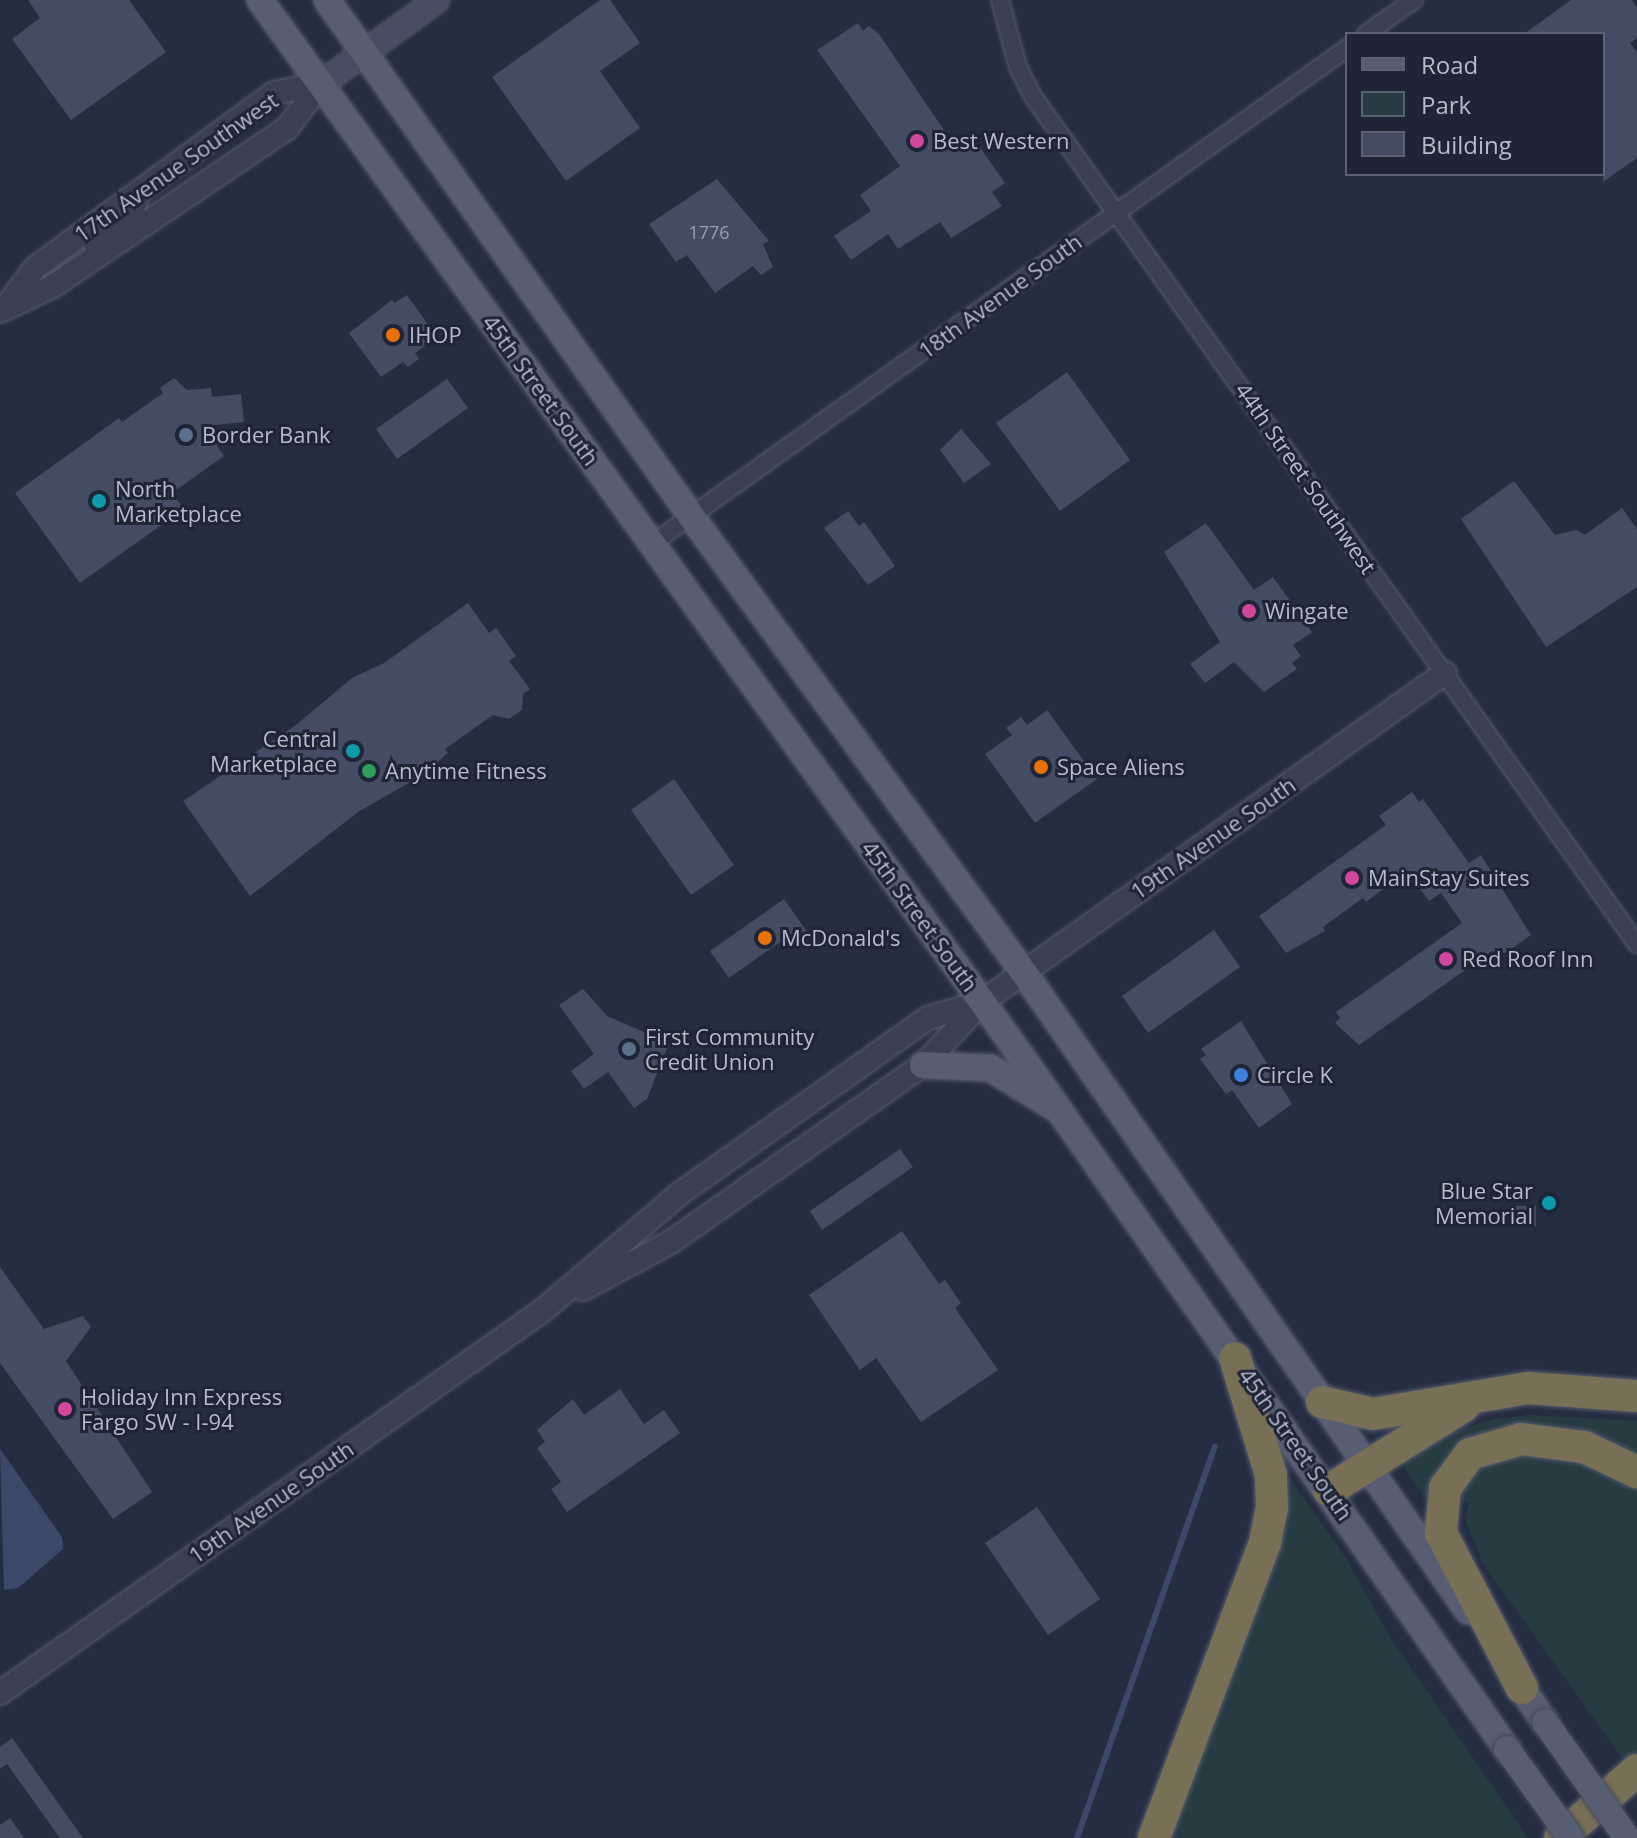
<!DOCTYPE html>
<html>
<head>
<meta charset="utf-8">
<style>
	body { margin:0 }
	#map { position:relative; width:1637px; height:1838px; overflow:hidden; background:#252d41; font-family:"Open Sans",sans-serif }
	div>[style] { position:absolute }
	.green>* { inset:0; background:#273b42 }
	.water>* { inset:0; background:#3b486a }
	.stream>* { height:6px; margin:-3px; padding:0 3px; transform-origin:3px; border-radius:3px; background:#3b486a }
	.building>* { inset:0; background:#444c63 }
	.roads { filter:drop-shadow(0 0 2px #545b6b) drop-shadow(0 0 2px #545b6b) }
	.minor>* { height:16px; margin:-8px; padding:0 8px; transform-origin:8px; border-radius:8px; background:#394051 }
	.tertiary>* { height:22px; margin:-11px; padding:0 11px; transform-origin:11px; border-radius:11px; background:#394051 }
	.secondary>* { height:24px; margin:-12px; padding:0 12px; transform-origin:12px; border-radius:12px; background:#474e64 }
	.primary>* { height:26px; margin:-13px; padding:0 13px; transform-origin:13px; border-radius:13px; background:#575e71 }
	.motorway>* { height:32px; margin:-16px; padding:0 16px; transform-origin:16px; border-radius:16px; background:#776f56 }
	.bridges { filter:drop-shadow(0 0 2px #43495a) drop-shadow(0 0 2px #43495a) }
	.primary-bridge>* { height:26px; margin:-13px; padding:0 13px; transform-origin:13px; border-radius:13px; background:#575e71 }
	.dots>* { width:22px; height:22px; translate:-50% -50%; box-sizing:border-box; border:4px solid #1e2536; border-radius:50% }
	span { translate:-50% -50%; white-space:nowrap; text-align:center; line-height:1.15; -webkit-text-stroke:6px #1e2536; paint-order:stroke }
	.number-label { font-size:18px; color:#9a9fb1 }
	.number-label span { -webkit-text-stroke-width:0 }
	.poi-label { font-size:22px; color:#b6bbcb }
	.left { translate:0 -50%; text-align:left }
	.right { translate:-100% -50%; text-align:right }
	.street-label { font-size:22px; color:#b6bbcb }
	.legend { position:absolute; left:1345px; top:32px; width:260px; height:144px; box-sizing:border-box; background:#1e2536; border:2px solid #5b6172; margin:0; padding:10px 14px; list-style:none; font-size:24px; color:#b6bbcb }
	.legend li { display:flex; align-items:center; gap:16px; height:40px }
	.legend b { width:40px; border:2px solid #5b6172 }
</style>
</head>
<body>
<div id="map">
	<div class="green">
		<i style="clip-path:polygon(1531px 1415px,1637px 1421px,1637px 1455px,1583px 1432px,1537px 1426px,1433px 1497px,1423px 1496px,1402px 1463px,1438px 1436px,1494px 1419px)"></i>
		<i style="clip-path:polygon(1547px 1448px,1637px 1484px,1637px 1752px,1626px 1763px,1483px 1564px,1465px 1519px,1469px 1503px,1457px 1499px,1478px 1467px)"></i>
		<i style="clip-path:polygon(1280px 1465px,1346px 1558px,1391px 1639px,1528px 1838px,1165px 1838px)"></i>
	</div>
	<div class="water">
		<i style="clip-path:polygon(0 1449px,62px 1537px,63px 1549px,18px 1588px,4px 1590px)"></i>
	</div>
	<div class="stream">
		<i style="left:1077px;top:1838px;width:415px;rotate:-70.6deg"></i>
	</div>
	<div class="building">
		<i style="clip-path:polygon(28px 0,129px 0,166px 52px,71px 120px,12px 39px,40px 18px)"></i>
		<i style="clip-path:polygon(600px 0,610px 0,640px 43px,600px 71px,640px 128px,566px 181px,492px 77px)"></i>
		<i style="clip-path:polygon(1571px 0,1632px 0,1637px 8px,1637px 38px,1630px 43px,1637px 52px,1637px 158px,1603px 182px,1603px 34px,1524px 34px)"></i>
		<i style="clip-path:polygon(858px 23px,863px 31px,869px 26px,879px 34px,954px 145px,970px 133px,1005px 183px,992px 192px,1002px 206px,951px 238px,940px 222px,898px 249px,888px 234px,851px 260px,834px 236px,871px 211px,860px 195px,900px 166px,817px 50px)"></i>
		<i style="clip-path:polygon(717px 179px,769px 241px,763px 244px,773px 267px,761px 275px,753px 266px,715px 293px,687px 255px,676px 262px,649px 224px)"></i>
		<i style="clip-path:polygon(407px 295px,437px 337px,415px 353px,419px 359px,408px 367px,403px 362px,381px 377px,349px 333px,392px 300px,394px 303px)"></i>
		<i style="clip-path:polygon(1067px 372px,1130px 460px,1060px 511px,996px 423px)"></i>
		<i style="clip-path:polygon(174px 378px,187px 390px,211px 388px,212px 397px,241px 394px,244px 422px,214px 425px,216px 444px,224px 456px,172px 493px,184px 509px,80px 583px,15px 493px,119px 418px,122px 422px,163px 393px,160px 388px)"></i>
		<i style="clip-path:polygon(447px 379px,468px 408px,397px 459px,376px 429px)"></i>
		<i style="clip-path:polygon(961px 429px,991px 464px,964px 483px,940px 450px)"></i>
		<i style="clip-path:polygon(1514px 481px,1555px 535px,1576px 530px,1585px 535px,1622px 508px,1637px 529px,1637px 587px,1546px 647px,1461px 519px)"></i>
		<i style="clip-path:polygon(848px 511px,859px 526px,864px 522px,895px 566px,868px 585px,824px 528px)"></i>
		<i style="clip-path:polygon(1206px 523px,1254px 590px,1273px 577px,1312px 632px,1293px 645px,1301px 656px,1292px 663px,1297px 669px,1264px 692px,1234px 662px,1205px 683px,1190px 664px,1220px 642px,1164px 552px)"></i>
		<i style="clip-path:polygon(468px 603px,489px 633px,496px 628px,516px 656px,509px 661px,530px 689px,523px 694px,522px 710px,509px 719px,493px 715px,445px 749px,448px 753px,421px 776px,358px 812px,250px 896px,183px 801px,296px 725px,352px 678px,384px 663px)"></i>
		<i style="clip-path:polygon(1047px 710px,1097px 779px,1035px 823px,985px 754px,1012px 735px,1006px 728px,1021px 717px,1027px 725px)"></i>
		<i style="clip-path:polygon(674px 779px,734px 865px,691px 895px,631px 810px)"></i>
		<i style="clip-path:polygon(1412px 792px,1419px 802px,1423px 799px,1469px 863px,1481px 855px,1531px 935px,1505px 953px,1492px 951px,1359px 1045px,1335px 1023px,1340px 1018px,1336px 1012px,1462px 923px,1441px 893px,1429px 901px,1405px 868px,1380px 886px,1382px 890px,1366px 902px,1363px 898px,1323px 927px,1325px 931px,1286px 953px,1259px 916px,1386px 825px,1379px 816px)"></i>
		<i style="clip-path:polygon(784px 899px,808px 933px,788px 947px,783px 940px,729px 978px,710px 951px)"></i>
		<i style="clip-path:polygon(1214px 930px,1240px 967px,1148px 1033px,1122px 996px)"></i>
		<i style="clip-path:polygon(583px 989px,607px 1016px,669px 1043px,647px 1099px,634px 1108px,608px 1072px,584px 1089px,571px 1071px,594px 1054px,559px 1005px)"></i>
		<i style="clip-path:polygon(1241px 1021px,1292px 1104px,1259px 1128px,1232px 1090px,1226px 1094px,1200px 1059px,1206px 1055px,1201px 1049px)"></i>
		<i style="clip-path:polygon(900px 1149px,913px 1167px,822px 1230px,810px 1211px)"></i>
		<i style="clip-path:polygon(1515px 1206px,1536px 1206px,1536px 1226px,1516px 1227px)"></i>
		<i style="clip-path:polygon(902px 1231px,939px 1284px,945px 1280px,961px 1303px,955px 1308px,998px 1370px,921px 1422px,876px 1358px,860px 1370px,809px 1295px)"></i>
		<i style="clip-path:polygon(0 1267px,44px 1329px,83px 1316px,91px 1327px,66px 1361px,152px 1492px,113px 1519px,0 1363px)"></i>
		<i style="clip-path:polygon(620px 1389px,644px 1424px,664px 1410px,680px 1433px,567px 1512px,551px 1489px,561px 1482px,537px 1448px,545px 1442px,537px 1430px,573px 1399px,584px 1415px)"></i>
		<i style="clip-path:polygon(1037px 1507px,1100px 1599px,1048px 1635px,985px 1543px)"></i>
		<i style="clip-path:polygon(12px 1738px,83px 1838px,60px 1838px,7px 1764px,0 1769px,0 1747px)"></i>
		<i style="clip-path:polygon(10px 1818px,24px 1838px,0 1838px,0 1825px)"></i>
	</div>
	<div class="roads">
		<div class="minor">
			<i style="left:1000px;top:0;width:69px;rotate:75deg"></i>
			<i style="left:1018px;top:67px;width:31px;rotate:63deg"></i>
			<i style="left:1032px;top:95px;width:1043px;rotate:54.53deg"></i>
			<i style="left:1366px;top:34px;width:59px;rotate:-35.3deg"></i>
			<i style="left:652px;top:544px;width:854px;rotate:-35.51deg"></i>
		</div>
		<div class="tertiary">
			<i style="left:95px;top:243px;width:50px;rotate:-41deg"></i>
			<i style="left:133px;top:210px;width:19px;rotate:-72deg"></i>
			<i style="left:7px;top:305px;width:46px;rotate:-52.9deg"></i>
			<i style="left:35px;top:268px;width:296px;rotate:-36.2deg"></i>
			<i style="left:274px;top:93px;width:48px;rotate:-10.8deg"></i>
			<i style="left:0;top:311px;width:59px;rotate:-25.3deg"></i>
			<i style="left:53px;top:286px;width:282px;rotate:-34deg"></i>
			<i style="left:287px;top:128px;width:56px;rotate:-52.3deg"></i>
			<i style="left:583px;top:1289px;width:100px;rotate:-28.1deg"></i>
			<i style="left:671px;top:1242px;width:308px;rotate:-35.1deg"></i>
			<i style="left:923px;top:1065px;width:86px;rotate:-46.9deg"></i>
			<i style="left:982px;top:1002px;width:568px;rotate:-35.4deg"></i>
			<i style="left:0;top:1693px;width:663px;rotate:-35.18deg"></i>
			<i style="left:542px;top:1311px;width:184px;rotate:-40.4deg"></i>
			<i style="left:682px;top:1192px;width:301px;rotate:-35.3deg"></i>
			<i style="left:928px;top:1018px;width:56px;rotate:-16.5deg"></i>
		</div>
		<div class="secondary">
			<i style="left:321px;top:84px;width:143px;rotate:-35.9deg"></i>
		</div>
		<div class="primary">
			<i style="left:260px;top:0;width:1310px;rotate:54.22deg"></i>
			<i style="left:1026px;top:1063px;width:838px;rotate:54.96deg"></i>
			<i style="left:327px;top:0;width:631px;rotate:54.8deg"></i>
			<i style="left:691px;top:516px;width:565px;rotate:53.92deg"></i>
			<i style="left:1024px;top:973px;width:777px;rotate:55.16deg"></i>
			<i style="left:923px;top:1065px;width:67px;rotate:2.6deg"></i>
			<i style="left:990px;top:1068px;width:73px;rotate:31.5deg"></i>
			<i style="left:1511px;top:1673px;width:60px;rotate:55.2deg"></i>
		</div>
		<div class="motorway">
			<i style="left:1322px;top:1402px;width:52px;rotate:13.2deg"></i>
			<i style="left:1373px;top:1414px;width:157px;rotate:-9.5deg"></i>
			<i style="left:1528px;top:1388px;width:109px;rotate:4.2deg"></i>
			<i style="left:1329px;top:1490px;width:159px;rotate:-31.9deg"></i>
			<i style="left:1522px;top:1688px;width:175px;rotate:-117.6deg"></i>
			<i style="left:1441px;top:1533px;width:45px;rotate:-84.9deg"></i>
			<i style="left:1445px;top:1488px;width:42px;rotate:-53.7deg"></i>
			<i style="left:1470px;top:1454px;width:53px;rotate:-16.4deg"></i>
			<i style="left:1521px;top:1439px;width:64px;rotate:7.2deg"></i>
			<i style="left:1584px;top:1447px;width:59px;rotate:25.3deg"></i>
			<i style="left:1154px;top:1838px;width:315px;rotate:-69.4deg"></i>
			<i style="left:1265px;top:1543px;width:36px;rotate:-79deg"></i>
			<i style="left:1272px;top:1508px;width:33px;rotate:-92deg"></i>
			<i style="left:1271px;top:1475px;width:122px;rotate:-107.1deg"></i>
			<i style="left:1560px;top:1838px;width:103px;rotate:-41.4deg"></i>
		</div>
	</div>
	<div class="bridges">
		<div class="primary-bridge">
			<i style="left:1545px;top:1722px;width:142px;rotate:54.7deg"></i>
			<i style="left:1507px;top:1749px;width:110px;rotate:54.3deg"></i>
		</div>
	</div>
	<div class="dots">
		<i style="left:917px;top:141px;background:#d1479c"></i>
		<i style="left:393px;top:335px;background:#e8710a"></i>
		<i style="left:186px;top:435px;background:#5c6f8a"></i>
		<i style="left:99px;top:501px;background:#0f9aa8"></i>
		<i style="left:1249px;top:611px;background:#d1479c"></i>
		<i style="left:353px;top:751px;background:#0f9aa8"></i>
		<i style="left:1041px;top:767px;background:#e8710a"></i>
		<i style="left:369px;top:771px;background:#2e9e5b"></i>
		<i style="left:1352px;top:878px;background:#d1479c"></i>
		<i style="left:765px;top:938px;background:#e8710a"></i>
		<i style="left:1446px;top:959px;background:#d1479c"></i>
		<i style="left:629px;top:1049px;background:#5c6f8a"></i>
		<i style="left:1241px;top:1075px;background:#3f7fe0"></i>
		<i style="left:1549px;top:1203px;background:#0f9aa8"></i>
		<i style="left:65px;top:1409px;background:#d1479c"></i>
	</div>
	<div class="number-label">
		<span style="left:709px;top:232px">1776</span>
	</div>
	<div class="poi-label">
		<span class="left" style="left:933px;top:141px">Best Western</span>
		<span class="left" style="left:409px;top:335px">IHOP</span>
		<span class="left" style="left:202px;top:435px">Border Bank</span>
		<span class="left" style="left:115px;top:501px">North<br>Marketplace</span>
		<span class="left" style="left:1265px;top:611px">Wingate</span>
		<span class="right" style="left:337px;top:751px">Central<br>Marketplace</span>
		<span class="left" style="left:1057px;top:767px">Space Aliens</span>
		<span class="left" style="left:385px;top:771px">Anytime Fitness</span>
		<span class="left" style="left:1368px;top:878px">MainStay Suites</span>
		<span class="left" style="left:781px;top:938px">McDonald's</span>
		<span class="left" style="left:1462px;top:959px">Red Roof Inn</span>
		<span class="left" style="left:645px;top:1049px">First Community<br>Credit Union</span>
		<span class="left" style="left:1257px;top:1075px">Circle K</span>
		<span class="right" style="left:1533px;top:1203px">Blue Star<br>Memorial</span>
		<span class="left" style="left:81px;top:1409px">Holiday Inn Express<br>Fargo SW - I-94</span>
	</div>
	<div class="street-label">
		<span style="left:176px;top:167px;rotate:-35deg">17th Avenue Southwest</span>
		<span style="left:1000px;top:296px;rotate:-36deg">18th Avenue South</span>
		<span style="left:541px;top:390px;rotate:54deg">45th Street South</span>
		<span style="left:1306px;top:478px;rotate:55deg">44th Street Southwest</span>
		<span style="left:1213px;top:838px;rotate:-35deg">19th Avenue South</span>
		<span style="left:920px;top:916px;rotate:54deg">45th Street South</span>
		<span style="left:1296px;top:1444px;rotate:55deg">45th Street South</span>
		<span style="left:271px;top:1502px;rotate:-35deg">19th Avenue South</span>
	</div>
	<ul class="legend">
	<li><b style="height:10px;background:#575e71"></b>Road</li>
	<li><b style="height:22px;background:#273b42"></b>Park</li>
	<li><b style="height:22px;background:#444c63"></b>Building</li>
	</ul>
</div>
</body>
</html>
